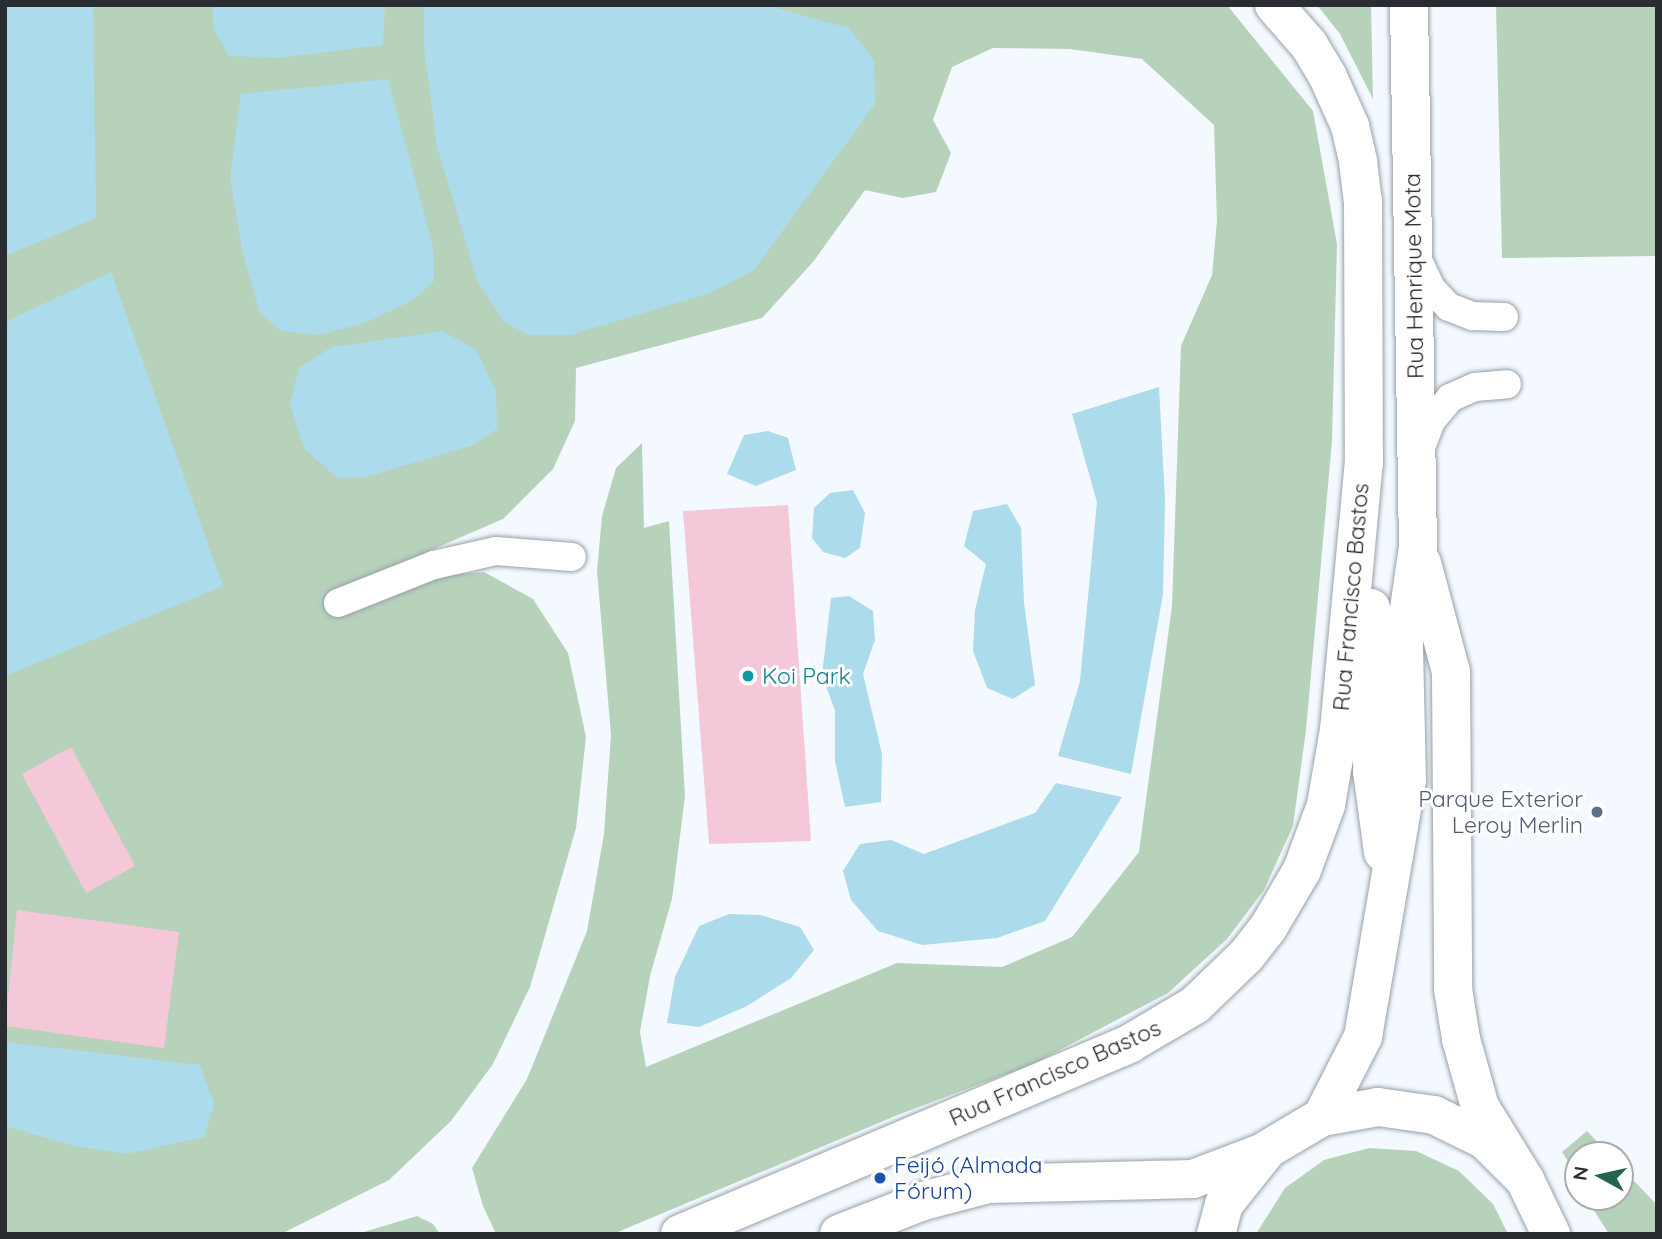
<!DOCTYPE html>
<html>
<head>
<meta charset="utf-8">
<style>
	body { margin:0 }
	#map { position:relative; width:1662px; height:1239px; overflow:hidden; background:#f3f9fe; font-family:Quicksand,sans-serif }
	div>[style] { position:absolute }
	.green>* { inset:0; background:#b7d2bb }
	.water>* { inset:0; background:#acdbeb }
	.building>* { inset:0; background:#f4c8d8 }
	.roads { filter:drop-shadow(0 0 2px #97a0a9) drop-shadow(0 0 2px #97a0a9) }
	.lane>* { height:28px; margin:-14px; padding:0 14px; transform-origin:14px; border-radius:14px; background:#fff }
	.secondary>* { height:38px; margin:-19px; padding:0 19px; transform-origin:19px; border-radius:19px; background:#fff }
	.highway>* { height:38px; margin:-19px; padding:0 19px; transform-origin:19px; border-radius:19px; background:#fff }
	.dots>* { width:19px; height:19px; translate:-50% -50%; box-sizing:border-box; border:4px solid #fff; border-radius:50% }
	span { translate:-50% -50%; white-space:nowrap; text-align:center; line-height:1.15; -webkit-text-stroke:6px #fff; paint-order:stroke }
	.street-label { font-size:23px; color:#292c30 }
	.culture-label { font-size:23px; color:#0d838f }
	.left { translate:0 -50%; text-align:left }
	.service-label { font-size:23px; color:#4e5e75 }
	.right { translate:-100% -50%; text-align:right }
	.transit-label { font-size:23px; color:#164399 }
	.frame { position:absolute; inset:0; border:7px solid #292c30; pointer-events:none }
	.north { position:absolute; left:1564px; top:1141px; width:70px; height:70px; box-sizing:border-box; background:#fff; border:2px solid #a9abac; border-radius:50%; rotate:278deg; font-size:19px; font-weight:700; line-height:28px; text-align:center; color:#292c30 }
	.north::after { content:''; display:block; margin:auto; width:24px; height:32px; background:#27644f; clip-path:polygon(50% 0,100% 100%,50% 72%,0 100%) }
</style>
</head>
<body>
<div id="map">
	<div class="green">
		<i style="clip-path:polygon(5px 5px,1227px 5px,1313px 111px,1337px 244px,1332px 441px,1306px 730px,1293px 826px,1264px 890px,1227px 939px,1168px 993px,1031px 1065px,900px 1114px,613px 1234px,496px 1234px,483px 1206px,472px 1168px,527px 1079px,587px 931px,604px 834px,611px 735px,597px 571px,602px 516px,616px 468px,642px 443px,644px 528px,669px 521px,685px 796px,672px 899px,650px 976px,640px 1032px,646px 1067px,897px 963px,1002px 967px,1072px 937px,1139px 852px,1172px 606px,1181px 346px,1212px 275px,1217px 221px,1214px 125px,1142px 59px,1070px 49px,993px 48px,952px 67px,933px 120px,951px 153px,936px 192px,903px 198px,865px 190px,813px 262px,762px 318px,576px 368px,575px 421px,553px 469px,503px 519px,429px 551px,439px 576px,484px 572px,533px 599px,568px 653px,586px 737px,576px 828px,530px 987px,493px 1064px,451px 1121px,389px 1180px,281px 1234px,5px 1234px)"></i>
		<i style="clip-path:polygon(1317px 5px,1371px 5px,1373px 99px,1340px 34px)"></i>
		<i style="clip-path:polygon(1496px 5px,1657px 5px,1657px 256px,1502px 258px)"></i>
		<i style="clip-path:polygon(1587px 1131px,1610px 1155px,1578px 1155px,1578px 1177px,1562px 1152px)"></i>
		<i style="clip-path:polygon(1369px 1148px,1416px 1151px,1459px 1171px,1493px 1204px,1508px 1234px,1256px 1234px,1285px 1188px,1324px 1160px)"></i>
		<i style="clip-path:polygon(1620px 1166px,1657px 1205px,1657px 1234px,1609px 1234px,1593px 1209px,1588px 1197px,1620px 1197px)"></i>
		<i style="clip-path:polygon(417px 1216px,433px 1224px,440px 1234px,357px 1234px)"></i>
	</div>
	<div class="water">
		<i style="clip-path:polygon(5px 5px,93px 5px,96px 218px,5px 256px)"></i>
		<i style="clip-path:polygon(213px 5px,385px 5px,383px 45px,279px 58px,229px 56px,213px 28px)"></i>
		<i style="clip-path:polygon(424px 5px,765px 5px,849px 28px,874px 60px,875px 104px,754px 270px,710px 293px,570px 335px,529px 335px,504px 322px,478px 282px,437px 147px,424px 47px)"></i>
		<i style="clip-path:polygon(388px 79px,433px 247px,434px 281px,413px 300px,365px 323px,319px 335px,281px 331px,260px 313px,242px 250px,230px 178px,241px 94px)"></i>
		<i style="clip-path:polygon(111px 272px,223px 586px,5px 676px,5px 322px)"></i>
		<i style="clip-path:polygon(443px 331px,476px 350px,496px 391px,497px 429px,473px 445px,366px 477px,337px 478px,304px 448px,290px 404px,299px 368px,332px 347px)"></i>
		<i style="clip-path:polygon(1159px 387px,1165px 500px,1163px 594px,1131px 774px,1058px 756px,1080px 681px,1097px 502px,1072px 414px)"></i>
		<i style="clip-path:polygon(768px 431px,788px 438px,796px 470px,756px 486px,727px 474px,744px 435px)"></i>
		<i style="clip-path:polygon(853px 490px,865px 513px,860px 548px,845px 558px,823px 552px,812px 538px,814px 508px,830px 493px)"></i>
		<i style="clip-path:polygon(1007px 504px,1021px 528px,1024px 603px,1035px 685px,1013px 699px,987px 688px,973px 651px,975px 610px,986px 564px,964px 546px,973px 511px)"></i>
		<i style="clip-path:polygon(849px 596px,873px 611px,875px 640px,863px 674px,882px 754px,881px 802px,845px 807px,835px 761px,835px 711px,822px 675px,831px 598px)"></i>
		<i style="clip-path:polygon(1056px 783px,1122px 797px,1045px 921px,997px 938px,922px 945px,878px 931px,851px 900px,843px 871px,860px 844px,891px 840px,924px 854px,1035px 813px)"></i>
		<i style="clip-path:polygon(729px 914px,760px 915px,800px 927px,814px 950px,791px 978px,747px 1006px,699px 1027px,667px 1023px,675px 977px,699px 926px)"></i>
		<i style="clip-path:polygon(5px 1042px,200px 1065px,214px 1104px,204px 1137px,126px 1154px,75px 1146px,5px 1126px)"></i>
	</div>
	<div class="building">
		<i style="clip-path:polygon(788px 505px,811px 841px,709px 844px,683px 511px)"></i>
		<i style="clip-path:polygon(71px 747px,135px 866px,86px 893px,22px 774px)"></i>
		<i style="clip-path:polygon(17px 910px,179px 932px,164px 1048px,5px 1026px)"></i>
	</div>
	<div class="roads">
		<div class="lane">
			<i style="left:1417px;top:258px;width:33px;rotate:65deg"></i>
			<i style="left:1431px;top:288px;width:26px;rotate:47deg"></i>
			<i style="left:1449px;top:307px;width:26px;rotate:21deg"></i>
			<i style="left:1473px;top:316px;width:31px;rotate:2deg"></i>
			<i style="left:1420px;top:450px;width:31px;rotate:-69deg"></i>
			<i style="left:1431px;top:421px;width:30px;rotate:-50deg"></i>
			<i style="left:1450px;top:398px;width:27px;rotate:-24deg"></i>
			<i style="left:1475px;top:387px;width:32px;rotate:-5deg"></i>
			<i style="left:338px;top:603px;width:103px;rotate:-21.6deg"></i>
			<i style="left:434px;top:565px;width:64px;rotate:-12.7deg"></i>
			<i style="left:496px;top:551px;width:76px;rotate:4.5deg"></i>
		</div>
		<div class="secondary">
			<i style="left:1422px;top:563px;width:113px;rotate:75.1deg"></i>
			<i style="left:1451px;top:672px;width:317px;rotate:89.6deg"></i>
			<i style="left:1453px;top:989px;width:51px;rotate:80.9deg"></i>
			<i style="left:1461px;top:1039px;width:71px;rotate:74.4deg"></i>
			<i style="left:1480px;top:1107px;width:86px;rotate:58.3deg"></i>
			<i style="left:1371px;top:608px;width:163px;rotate:89.6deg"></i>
			<i style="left:1372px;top:771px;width:82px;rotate:82.3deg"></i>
			<i style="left:1322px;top:1117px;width:90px;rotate:-62.9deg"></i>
			<i style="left:1363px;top:1037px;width:261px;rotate:-80.3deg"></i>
			<i style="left:1407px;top:780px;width:137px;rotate:-91.3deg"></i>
			<i style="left:1404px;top:643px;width:97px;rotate:-81.7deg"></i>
			<i style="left:1418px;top:547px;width:542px;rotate:-90.95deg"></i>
			<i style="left:680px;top:1234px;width:488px;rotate:-22.9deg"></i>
			<i style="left:1129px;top:1044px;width:77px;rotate:-30.6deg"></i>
			<i style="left:1195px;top:1005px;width:71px;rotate:-43.9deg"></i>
			<i style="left:1246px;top:956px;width:36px;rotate:-52deg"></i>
			<i style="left:1268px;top:928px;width:67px;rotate:-59.6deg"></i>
			<i style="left:1302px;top:870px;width:69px;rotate:-69.7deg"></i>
			<i style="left:1326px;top:805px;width:76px;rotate:-80.2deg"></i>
			<i style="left:1339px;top:730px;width:268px;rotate:-84.7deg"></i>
			<i style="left:839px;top:1234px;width:90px;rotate:-21.4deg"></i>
			<i style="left:923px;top:1201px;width:67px;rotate:-14.7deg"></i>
			<i style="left:988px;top:1184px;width:205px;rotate:-1.4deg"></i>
			<i style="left:1193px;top:1179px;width:73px;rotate:-20.9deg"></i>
			<i style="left:1216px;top:1234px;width:31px;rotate:-75deg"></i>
			<i style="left:1224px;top:1204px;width:70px;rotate:-51.3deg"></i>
			<i style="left:1268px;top:1149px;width:63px;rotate:-30.7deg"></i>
			<i style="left:1322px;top:1117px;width:57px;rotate:-10.1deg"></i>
			<i style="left:1378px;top:1107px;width:57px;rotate:8.1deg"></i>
			<i style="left:1434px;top:1115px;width:57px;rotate:26.1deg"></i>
			<i style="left:1485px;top:1140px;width:57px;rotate:45deg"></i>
			<i style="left:1525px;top:1180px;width:60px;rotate:64.3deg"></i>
		</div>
		<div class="highway">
			<i style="left:1274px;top:5px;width:53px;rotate:48.8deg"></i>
			<i style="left:1309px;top:45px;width:37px;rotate:59deg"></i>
			<i style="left:1328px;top:77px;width:54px;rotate:65.8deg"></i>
			<i style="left:1350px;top:126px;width:37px;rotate:77deg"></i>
			<i style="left:1358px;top:162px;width:39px;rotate:83deg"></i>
			<i style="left:1363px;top:201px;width:262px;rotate:89.8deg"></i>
		</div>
	</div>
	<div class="dots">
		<i style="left:748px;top:676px;background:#0f9aa8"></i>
		<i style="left:1597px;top:812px;background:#5c6f8a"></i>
		<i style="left:880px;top:1178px;background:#1a4fb4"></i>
	</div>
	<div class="street-label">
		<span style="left:1414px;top:276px;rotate:-91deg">Rua Henrique Mota</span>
		<span style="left:1351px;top:597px;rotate:-85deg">Rua Francisco Bastos</span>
		<span style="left:1055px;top:1073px;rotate:-24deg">Rua Francisco Bastos</span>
	</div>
	<div class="culture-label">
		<span class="left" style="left:762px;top:676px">Koi Park</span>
	</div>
	<div class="service-label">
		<span class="right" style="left:1583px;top:812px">Parque Exterior<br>Leroy Merlin</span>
	</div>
	<div class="transit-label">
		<span class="left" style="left:894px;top:1178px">Feijó (Almada<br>Fórum)</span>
	</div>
	<div class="frame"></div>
	<div class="north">N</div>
</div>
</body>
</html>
